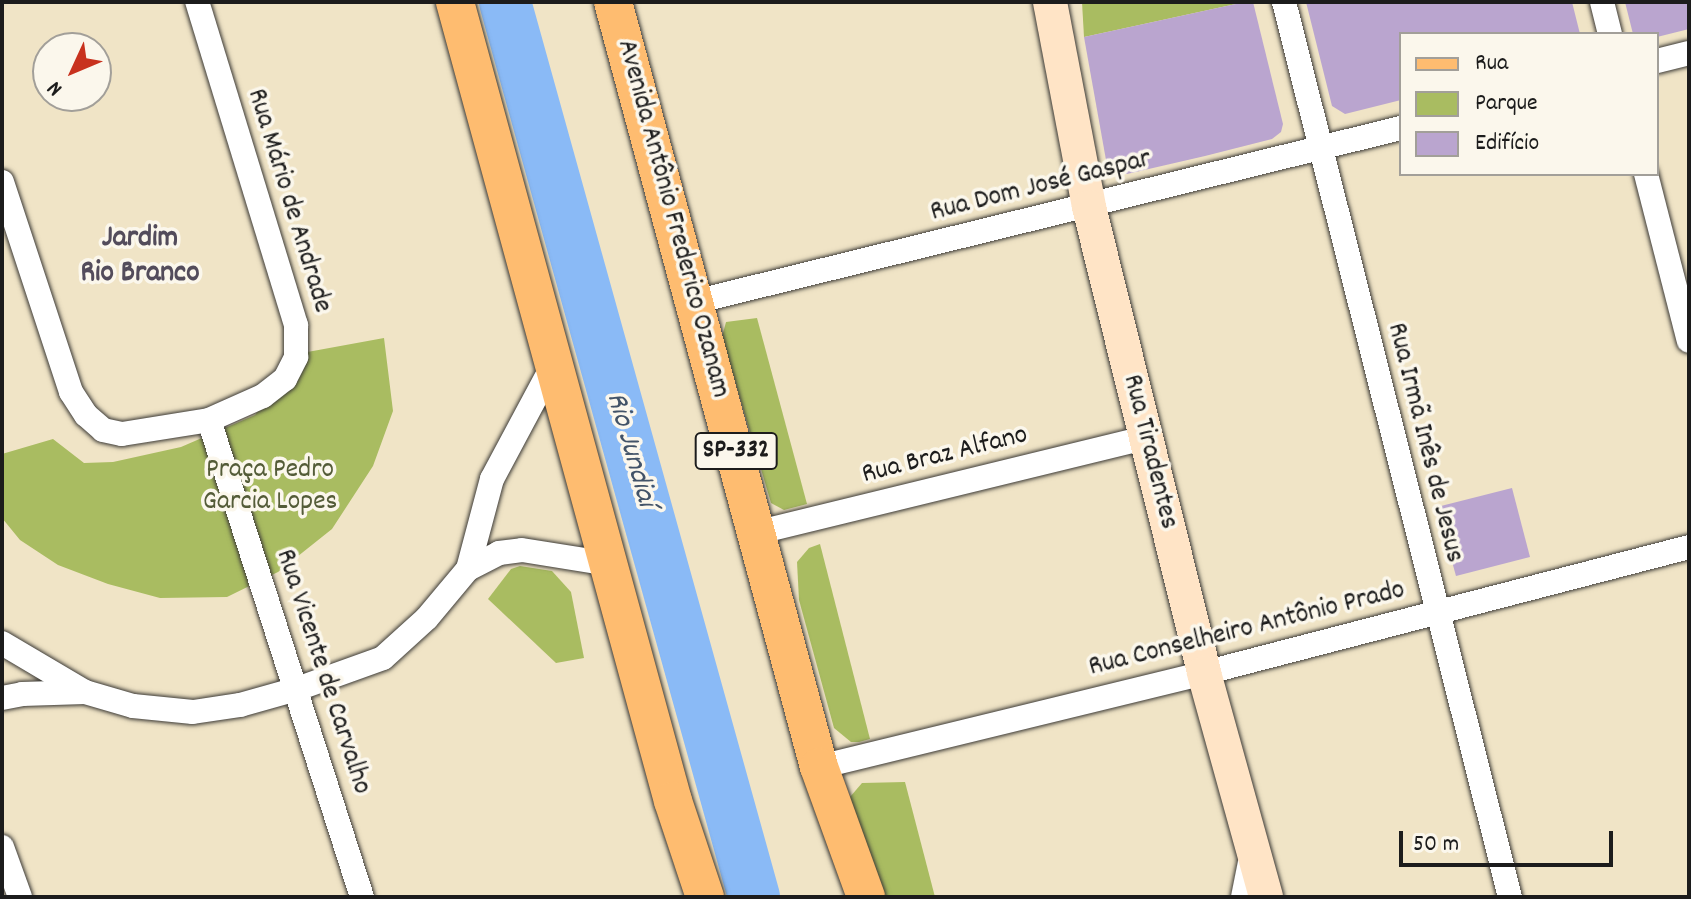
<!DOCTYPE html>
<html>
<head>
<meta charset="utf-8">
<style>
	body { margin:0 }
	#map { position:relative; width:1691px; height:899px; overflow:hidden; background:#f0e4c6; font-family:Dekko,sans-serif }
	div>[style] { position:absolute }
	.green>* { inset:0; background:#a9bc61 }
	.river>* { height:52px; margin:-26px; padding:0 26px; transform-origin:26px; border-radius:26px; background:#8abaf6 }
	.building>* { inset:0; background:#baa5cf }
	.roads { filter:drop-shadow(0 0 2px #3c3a36) drop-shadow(0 0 2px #3c3a36) }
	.street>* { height:24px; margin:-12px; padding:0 12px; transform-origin:12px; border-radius:12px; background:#fff }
	.secondary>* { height:34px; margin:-17px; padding:0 17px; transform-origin:17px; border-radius:17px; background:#ffe4c6 }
	.primary>* { height:38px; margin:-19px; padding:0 19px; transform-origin:19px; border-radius:19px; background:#febc70 }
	span { translate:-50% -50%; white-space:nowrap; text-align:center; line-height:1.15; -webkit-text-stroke:7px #fbf7ec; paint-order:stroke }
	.shield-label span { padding:2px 6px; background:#fbf7ec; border:2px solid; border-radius:6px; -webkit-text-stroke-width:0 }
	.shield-label { font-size:26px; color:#1c1c1c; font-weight:700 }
	.street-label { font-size:28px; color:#1c1c1c }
	.park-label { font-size:28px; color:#545c38 }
	.neighbourhood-label { font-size:30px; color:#534c5b; font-weight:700 }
	.water-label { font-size:30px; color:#425368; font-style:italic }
	.frame { position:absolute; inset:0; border:4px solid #1c1c1c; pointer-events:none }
	.legend { position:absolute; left:1399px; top:32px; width:260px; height:144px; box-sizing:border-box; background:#fbf7ec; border:2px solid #a29f99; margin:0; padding:10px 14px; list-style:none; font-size:24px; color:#1c1c1c }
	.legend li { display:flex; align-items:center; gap:16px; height:40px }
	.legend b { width:40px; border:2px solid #a29f99 }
	.north { position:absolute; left:32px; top:32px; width:80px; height:80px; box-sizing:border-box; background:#fbf7ec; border:2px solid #a29f99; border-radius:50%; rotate:226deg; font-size:22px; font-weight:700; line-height:32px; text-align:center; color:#1c1c1c }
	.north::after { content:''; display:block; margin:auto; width:28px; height:36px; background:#c8321e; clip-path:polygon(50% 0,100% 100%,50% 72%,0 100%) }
	.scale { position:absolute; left:1399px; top:831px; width:214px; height:36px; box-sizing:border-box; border:4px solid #1c1c1c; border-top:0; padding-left:10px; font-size:24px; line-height:28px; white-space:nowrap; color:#1c1c1c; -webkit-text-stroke:6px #fbf7ec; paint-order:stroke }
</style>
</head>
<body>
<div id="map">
	<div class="green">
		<i style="clip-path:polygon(1082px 2px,1245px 2px,1084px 37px)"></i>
		<i style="clip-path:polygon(757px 318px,807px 504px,784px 510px,771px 503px,722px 337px,726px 322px)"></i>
		<i style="clip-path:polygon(384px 338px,393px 411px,373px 466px,332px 529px,278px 572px,227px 597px,160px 598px,108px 584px,58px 565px,20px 540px,2px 518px,2px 454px,53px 439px,84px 463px,113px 462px,181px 447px,255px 415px,302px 353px)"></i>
		<i style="clip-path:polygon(820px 544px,870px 739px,859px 742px,851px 742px,834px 728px,799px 600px,797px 562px,809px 548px)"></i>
		<i style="clip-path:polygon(520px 566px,552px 571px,571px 592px,584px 658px,556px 663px,488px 599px,511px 569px)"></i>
		<i style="clip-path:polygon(905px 782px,935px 897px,882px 897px,850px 797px,862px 783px)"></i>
	</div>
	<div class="river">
		<i style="left:505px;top:2px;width:929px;rotate:74.45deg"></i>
	</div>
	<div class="building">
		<i style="clip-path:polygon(1245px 2px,1253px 2px,1283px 124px,1281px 132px,1272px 139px,1205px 156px,1127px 174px,1116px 171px,1106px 160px,1084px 37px)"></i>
		<i style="clip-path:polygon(1306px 2px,1572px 2px,1580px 34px,1401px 34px,1401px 100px,1345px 114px,1332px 106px)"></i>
		<i style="clip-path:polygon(1625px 2px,1689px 2px,1689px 29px,1657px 37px,1657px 34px,1633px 34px)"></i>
		<i style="clip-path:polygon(1512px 488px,1530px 557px,1456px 576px,1437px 507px)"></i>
	</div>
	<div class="roads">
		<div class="street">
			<i style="left:1284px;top:2px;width:923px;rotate:75.83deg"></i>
			<i style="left:1602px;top:2px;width:33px;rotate:76deg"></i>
			<i style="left:1657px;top:61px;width:33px;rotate:-14deg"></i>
			<i style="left:1646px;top:174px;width:172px;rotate:75.6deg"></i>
			<i style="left:2px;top:182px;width:221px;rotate:71.8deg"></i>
			<i style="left:71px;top:392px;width:27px;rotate:57deg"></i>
			<i style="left:86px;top:415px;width:23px;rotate:41deg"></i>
			<i style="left:103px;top:430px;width:19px;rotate:12deg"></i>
			<i style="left:122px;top:434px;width:88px;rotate:-9.1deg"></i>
			<i style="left:209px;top:420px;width:59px;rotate:-24deg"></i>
			<i style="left:263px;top:396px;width:28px;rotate:-38deg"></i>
			<i style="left:285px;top:379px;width:25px;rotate:-63deg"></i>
			<i style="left:296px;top:357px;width:32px;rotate:-90deg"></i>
			<i style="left:296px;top:325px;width:338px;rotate:-107deg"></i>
			<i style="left:694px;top:302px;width:728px;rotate:-13.83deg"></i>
			<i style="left:209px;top:420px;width:501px;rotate:72.22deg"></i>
			<i style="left:759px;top:532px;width:398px;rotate:-13.7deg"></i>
			<i style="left:468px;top:569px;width:35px;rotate:-27deg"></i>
			<i style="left:499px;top:553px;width:23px;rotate:-7deg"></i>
			<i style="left:522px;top:550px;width:88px;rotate:9.1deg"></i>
			<i style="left:2px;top:643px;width:96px;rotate:30.6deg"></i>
			<i style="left:85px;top:692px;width:50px;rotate:16.3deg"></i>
			<i style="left:133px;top:706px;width:60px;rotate:5.7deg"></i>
			<i style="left:193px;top:712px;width:48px;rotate:-8.5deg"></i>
			<i style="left:240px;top:705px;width:59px;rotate:-15.7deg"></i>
			<i style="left:297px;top:689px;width:91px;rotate:-19.8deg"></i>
			<i style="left:383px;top:658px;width:59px;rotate:-42.3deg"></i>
			<i style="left:427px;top:618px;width:64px;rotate:-50.1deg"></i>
			<i style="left:468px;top:569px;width:93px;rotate:-75.1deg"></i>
			<i style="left:492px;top:479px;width:132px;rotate:-61.9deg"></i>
			<i style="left:2px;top:698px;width:20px;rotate:-11deg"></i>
			<i style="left:22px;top:694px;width:63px;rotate:-1.8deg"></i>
			<i style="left:819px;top:767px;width:396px;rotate:-13.7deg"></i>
			<i style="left:1204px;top:673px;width:501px;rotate:-14.56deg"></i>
			<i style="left:2px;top:847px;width:53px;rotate:70.2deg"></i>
			<i style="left:1243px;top:897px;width:41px;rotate:-78.7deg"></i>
		</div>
		<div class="secondary">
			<i style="left:1050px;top:2px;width:209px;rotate:79.2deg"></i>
			<i style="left:1089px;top:207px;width:480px;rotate:76.1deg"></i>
			<i style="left:1204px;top:673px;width:232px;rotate:74.5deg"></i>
		</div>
		<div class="primary">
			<i style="left:455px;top:2px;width:828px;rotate:74.74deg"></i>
			<i style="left:673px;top:801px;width:101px;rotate:71.6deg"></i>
			<i style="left:613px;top:2px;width:792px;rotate:74.93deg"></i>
			<i style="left:819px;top:767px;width:138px;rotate:70.1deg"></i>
		</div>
	</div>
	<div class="shield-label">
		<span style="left:736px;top:451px">SP-332</span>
	</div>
	<div class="street-label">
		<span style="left:1041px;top:187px;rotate:-14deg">Rua Dom José Gaspar</span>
		<span style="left:288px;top:201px;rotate:73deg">Rua Mário de Andrade</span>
		<span style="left:672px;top:219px;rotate:75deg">Avenida Antônio Frederico Ozanam</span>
		<span style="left:1424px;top:443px;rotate:76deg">Rua Irmã Inês de Jesus</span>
		<span style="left:1149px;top:452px;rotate:76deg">Rua Tiradentes</span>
		<span style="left:945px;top:456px;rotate:-14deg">Rua Braz Alfano</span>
		<span style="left:1247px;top:630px;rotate:-14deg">Rua Conselheiro Antônio Prado</span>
		<span style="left:322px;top:672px;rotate:72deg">Rua Vicente de Carvalho</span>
	</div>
	<div class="park-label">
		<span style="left:270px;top:487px">Praça Pedro<br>Garcia Lopes</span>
	</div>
	<div class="neighbourhood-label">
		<span style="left:140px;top:257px">Jardim<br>Rio Branco</span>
	</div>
	<div class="water-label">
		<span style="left:629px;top:450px;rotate:74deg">Rio Jundiaí</span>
	</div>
	<div class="frame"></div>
	<ul class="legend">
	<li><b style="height:10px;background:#febc70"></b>Rua</li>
	<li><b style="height:22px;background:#a9bc61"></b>Parque</li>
	<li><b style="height:22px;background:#baa5cf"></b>Edifício</li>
	</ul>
	<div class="north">N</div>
	<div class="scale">50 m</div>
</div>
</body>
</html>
